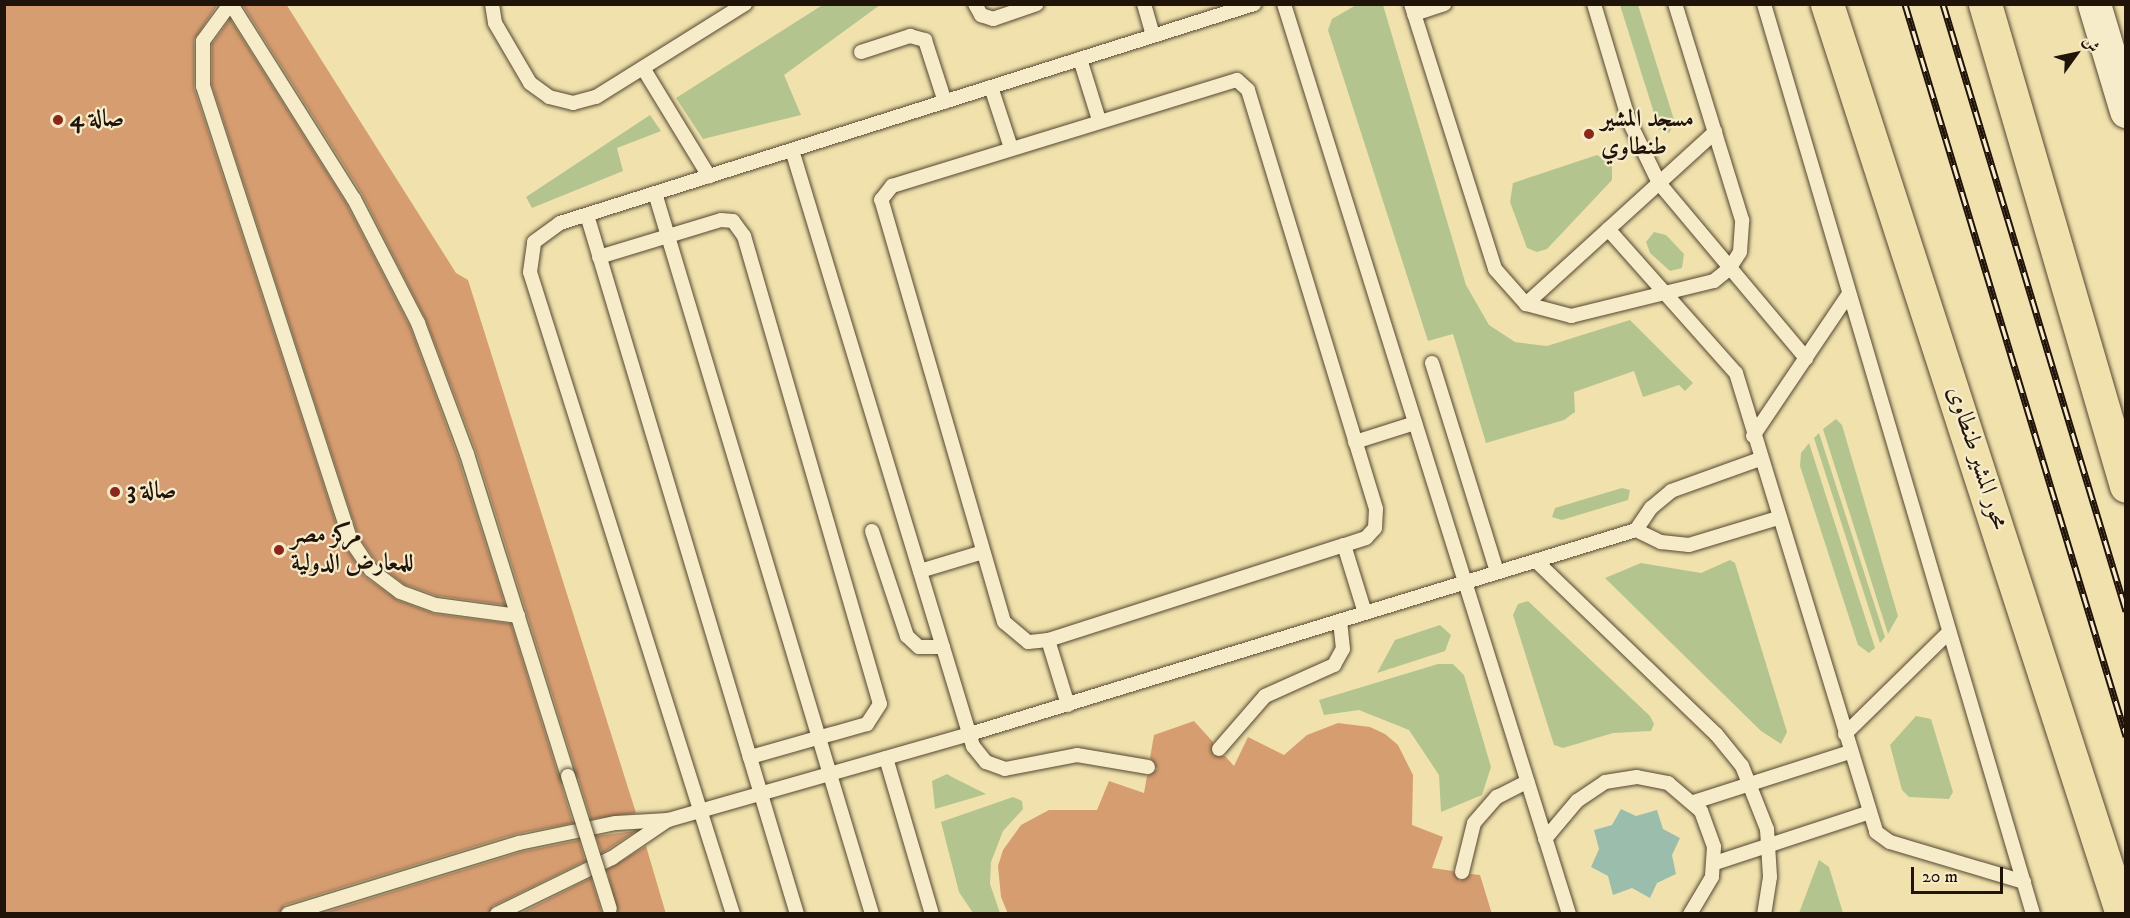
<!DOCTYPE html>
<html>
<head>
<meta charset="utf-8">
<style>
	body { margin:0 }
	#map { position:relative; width:2130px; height:918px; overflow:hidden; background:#f1e2ad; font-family:"IM FELL DW Pica",Amiri,serif }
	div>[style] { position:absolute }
	.green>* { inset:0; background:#b4c48e }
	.water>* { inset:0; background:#9bbdac }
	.building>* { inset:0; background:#d69d71 }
	.roads { filter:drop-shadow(0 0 2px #544731) drop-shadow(0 0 2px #544731) }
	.service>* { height:14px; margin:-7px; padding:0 7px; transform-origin:7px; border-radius:7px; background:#f6ecca }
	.tertiary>* { height:33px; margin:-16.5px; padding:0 16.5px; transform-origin:16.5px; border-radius:16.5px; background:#f6ecca }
	.trunk>* { height:33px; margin:-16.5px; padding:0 16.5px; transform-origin:16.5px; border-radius:16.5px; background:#f1e2ad }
	.rail>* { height:7px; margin-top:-3.5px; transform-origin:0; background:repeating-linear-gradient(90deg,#f6ecca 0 14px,#201308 0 28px); box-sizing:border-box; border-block:2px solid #201308 }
	.bridges { filter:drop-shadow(0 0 2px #544731) drop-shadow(0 0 2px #544731) }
	.service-bridge>* { height:14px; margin:-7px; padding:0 7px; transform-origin:7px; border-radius:7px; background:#f6ecca }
	.dots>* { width:16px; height:16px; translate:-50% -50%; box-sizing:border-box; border:3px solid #f6ecca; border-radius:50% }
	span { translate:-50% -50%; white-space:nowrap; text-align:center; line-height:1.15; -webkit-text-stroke:4.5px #f6ecca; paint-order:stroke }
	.poi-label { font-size:24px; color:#201308; font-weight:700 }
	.left { translate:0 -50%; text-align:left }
	.street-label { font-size:24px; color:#201308 }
	.frame { position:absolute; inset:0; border:6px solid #201308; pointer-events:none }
	.north { position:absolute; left:2046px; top:24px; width:60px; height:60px; -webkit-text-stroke:4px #f6ecca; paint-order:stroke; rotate:57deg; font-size:16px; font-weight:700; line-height:24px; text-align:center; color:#201308 }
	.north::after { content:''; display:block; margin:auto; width:21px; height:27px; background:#201308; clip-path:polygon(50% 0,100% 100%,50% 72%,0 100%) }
	.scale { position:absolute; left:1911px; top:867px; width:92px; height:27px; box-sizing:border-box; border:3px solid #201308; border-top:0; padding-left:8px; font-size:18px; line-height:21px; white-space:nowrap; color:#201308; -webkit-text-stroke:4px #f6ecca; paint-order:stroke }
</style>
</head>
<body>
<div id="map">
	<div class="green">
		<i style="clip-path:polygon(824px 4px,880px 5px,784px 75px,801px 115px,703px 139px,676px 98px)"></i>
		<i style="clip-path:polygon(1356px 5px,1383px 5px,1466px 285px,1489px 325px,1515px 342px,1547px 346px,1630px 320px,1693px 383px,1685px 391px,1679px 385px,1643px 397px,1634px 371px,1574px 392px,1575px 412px,1564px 420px,1486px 443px,1453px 334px,1428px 341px,1328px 30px,1332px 19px)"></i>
		<i style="clip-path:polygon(1620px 5px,1638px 5px,1675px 123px,1669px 133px,1659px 129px)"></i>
		<i style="clip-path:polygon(650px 115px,661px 131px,617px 148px,623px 171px,532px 208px,526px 197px)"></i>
		<i style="clip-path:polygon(1597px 155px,1612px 164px,1612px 180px,1547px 249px,1537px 252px,1527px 248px,1510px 202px,1513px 183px)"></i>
		<i style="clip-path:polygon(1654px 232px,1666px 235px,1684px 254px,1682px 268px,1670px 271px,1650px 253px,1646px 242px)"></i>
		<i style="clip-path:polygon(1836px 419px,1842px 425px,1898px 616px,1888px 634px,1823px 429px)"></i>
		<i style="clip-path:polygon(1819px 433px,1885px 637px,1880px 643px,1814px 438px)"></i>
		<i style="clip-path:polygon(1809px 443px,1875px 648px,1869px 653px,1858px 645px,1800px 466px,1801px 453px)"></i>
		<i style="clip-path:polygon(1622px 488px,1630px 490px,1628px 500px,1562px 520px,1552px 517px,1555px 508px)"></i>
		<i style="clip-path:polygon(1730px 560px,1735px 563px,1787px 732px,1781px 744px,1761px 731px,1605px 578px,1641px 563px,1701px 573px)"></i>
		<i style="clip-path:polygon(1528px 601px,1650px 716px,1654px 724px,1651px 731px,1613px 733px,1563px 748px,1554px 745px,1513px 615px,1518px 604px)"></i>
		<i style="clip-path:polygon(1440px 625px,1451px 635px,1445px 651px,1377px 673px,1395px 640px)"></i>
		<i style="clip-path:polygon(1438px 664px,1453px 664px,1464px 675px,1491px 767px,1482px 795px,1441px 812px,1439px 775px,1409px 730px,1359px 710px,1324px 715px,1319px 700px)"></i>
		<i style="clip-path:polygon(1916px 716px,1931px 719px,1953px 792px,1949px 799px,1909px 797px,1902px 790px,1890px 745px)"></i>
		<i style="clip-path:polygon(947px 774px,952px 777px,986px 794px,935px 809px,932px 781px)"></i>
		<i style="clip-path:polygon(1013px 797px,1022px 801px,1023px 809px,1003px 831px,991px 862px,990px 884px,1000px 913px,973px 913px,959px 892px,941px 822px)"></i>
		<i style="clip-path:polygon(1819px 860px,1829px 867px,1843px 913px,1799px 913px)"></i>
	</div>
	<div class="water">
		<i style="clip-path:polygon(1621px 809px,1636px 816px,1657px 810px,1663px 829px,1680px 838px,1672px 855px,1676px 874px,1657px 883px,1650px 898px,1632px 888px,1613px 895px,1608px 876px,1591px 867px,1599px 849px,1594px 830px,1612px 825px)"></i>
	</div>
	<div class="building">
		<i style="clip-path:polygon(4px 4px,218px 4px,194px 40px,194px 88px,342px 542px,365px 577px,397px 600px,435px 614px,511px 624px,573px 823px,516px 834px,285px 905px,279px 914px,4px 914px)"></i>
		<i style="clip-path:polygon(242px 4px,286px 4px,456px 273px,468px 280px,636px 813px,591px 819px,476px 451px,426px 320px,362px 194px)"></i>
		<i style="clip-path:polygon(230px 19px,346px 203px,410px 327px,458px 457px,505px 605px,438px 596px,404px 584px,378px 564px,358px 535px,212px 85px,212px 44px)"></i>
		<i style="clip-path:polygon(1194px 721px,1213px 742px,1213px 755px,1225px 756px,1234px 766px,1248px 737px,1284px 755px,1307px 735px,1338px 723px,1370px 727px,1385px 734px,1398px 745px,1413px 775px,1412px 825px,1443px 837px,1432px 868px,1453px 871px,1460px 881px,1471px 874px,1480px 875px,1492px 914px,1008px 914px,1001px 897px,998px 866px,1003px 850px,1021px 825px,1049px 810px,1097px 810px,1109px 781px,1144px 793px,1147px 776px,1157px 769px,1150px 758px,1154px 735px)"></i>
		<i style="clip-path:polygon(636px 831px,607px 850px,602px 853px,596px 836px)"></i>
		<i style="clip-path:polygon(579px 840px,585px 861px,493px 906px,488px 914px,320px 914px,521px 852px)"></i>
		<i style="clip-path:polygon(646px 846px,666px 914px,618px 914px,607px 870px)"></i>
		<i style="clip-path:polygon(591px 878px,602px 914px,519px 914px)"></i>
	</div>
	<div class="roads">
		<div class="service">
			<i style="left:230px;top:4px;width:46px;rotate:126.1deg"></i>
			<i style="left:203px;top:41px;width:45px;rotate:90deg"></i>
			<i style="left:203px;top:86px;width:476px;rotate:72deg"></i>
			<i style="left:350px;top:539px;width:37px;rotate:56deg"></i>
			<i style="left:371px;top:570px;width:36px;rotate:37deg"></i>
			<i style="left:400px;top:592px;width:38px;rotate:20deg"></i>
			<i style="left:436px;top:605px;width:83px;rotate:7.6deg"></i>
			<i style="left:231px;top:4px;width:231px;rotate:57.8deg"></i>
			<i style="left:354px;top:199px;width:140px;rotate:62.7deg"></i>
			<i style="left:418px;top:323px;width:140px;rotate:69.5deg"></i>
			<i style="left:467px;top:454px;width:337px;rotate:72.6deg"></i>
			<i style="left:492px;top:4px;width:19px;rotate:81deg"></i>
			<i style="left:495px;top:23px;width:69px;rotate:59.7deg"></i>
			<i style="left:530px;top:83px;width:24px;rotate:36deg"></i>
			<i style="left:549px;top:97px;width:25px;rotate:14deg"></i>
			<i style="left:573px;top:103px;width:24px;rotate:-15deg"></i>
			<i style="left:596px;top:97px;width:176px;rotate:-32deg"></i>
			<i style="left:975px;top:4px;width:13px;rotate:61deg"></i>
			<i style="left:981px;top:15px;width:13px;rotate:18deg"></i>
			<i style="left:993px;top:19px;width:46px;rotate:-18.8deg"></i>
			<i style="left:1144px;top:4px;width:33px;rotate:74deg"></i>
			<i style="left:1284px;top:4px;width:954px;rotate:72.61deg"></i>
			<i style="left:1411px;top:4px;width:278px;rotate:72.4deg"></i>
			<i style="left:1495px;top:269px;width:47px;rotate:48.5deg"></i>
			<i style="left:1526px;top:304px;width:47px;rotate:14.9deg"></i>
			<i style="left:1571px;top:316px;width:147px;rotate:-13.8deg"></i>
			<i style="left:1714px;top:281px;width:19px;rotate:-39deg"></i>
			<i style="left:1729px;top:269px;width:20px;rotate:-57deg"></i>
			<i style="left:1740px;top:252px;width:32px;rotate:-86deg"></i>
			<i style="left:1742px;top:220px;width:226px;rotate:-107.2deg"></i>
			<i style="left:1594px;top:4px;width:122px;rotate:73.3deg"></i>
			<i style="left:1629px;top:121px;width:69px;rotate:64.2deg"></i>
			<i style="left:1659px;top:183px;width:229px;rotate:50deg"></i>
			<i style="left:1764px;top:4px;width:949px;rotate:73.53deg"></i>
			<i style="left:1414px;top:14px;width:32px;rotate:-18deg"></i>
			<i style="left:861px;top:52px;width:52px;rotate:-18.1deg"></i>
			<i style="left:910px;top:36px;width:16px;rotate:15deg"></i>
			<i style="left:925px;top:40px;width:65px;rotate:72.1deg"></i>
			<i style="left:1080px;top:59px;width:64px;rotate:72.7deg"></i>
			<i style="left:643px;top:68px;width:127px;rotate:58.6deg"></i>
			<i style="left:1237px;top:80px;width:15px;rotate:42deg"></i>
			<i style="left:1248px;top:90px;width:438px;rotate:73deg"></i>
			<i style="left:1376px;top:509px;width:19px;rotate:93deg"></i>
			<i style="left:1375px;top:528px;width:13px;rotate:132deg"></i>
			<i style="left:1366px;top:538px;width:23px;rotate:162deg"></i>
			<i style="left:1344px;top:545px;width:311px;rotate:162.2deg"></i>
			<i style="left:1048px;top:640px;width:20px;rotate:174deg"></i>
			<i style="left:1028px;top:642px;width:31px;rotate:-140deg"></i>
			<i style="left:1004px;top:622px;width:440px;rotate:-106.2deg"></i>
			<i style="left:881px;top:200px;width:18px;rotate:-52deg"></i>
			<i style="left:892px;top:186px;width:361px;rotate:-17.1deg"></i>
			<i style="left:991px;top:87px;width:64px;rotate:71.8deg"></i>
			<i style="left:792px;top:150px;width:623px;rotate:73.11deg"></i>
			<i style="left:973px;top:746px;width:21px;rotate:51deg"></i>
			<i style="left:986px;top:762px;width:20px;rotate:20deg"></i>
			<i style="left:1005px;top:769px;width:73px;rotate:-11deg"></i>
			<i style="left:1077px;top:755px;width:72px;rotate:9.6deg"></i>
			<i style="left:655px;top:193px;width:753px;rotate:73.25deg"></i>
			<i style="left:587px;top:215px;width:730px;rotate:73.28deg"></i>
			<i style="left:1608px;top:229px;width:193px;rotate:48.4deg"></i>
			<i style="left:1736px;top:373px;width:480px;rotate:73deg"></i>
			<i style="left:1876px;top:832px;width:17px;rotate:36deg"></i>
			<i style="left:1890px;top:842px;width:140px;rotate:16.6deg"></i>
			<i style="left:599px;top:257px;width:127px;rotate:-16.9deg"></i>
			<i style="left:721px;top:220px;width:12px;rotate:5deg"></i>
			<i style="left:733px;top:221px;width:19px;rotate:54deg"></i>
			<i style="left:744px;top:236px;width:487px;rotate:73.8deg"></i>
			<i style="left:880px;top:704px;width:24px;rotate:123deg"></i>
			<i style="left:867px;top:724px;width:122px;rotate:164.2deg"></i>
			<i style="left:1526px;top:304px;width:256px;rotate:-42.3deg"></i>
			<i style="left:1432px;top:363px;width:219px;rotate:72.7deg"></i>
			<i style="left:1753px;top:436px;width:170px;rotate:-56deg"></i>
			<i style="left:1355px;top:442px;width:63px;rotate:-17.6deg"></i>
			<i style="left:1636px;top:530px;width:28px;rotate:26deg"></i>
			<i style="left:1661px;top:542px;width:28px;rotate:6deg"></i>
			<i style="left:1689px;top:545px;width:93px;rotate:-16.9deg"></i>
			<i style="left:872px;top:531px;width:111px;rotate:71.6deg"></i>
			<i style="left:907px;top:636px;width:16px;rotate:43deg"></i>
			<i style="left:919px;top:647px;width:24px"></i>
			<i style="left:1344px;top:545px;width:71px;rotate:72.8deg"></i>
			<i style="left:1536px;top:561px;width:250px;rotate:43.9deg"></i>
			<i style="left:1716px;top:734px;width:41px;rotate:50.9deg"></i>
			<i style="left:1742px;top:766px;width:68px;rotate:68.4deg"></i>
			<i style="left:1767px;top:829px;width:48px;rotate:86.4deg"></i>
			<i style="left:1770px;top:877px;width:37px;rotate:99deg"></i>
			<i style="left:920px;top:571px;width:66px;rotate:-16.8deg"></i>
			<i style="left:1048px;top:640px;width:68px;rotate:72.9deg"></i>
			<i style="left:1845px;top:734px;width:146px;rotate:-44.4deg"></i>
			<i style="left:1219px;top:749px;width:70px;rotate:-49deg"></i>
			<i style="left:1265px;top:696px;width:76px;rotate:-24.2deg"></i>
			<i style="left:1334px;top:665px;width:18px;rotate:-61deg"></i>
			<i style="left:1343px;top:649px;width:28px;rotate:-96deg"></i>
			<i style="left:886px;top:758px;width:163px;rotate:73.6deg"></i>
			<i style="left:1694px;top:802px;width:164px;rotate:-17.8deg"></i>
			<i style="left:1545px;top:839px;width:50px;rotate:-49.9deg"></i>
			<i style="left:1577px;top:801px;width:34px;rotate:-34deg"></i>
			<i style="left:1605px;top:782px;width:32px;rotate:-9deg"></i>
			<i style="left:1637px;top:777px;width:32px;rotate:11deg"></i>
			<i style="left:1668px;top:783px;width:43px;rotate:40.3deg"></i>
			<i style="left:1701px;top:811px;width:38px;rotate:70deg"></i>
			<i style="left:1714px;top:847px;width:30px;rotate:94deg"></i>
			<i style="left:1712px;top:877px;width:43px;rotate:120.7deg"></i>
			<i style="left:1715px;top:863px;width:163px;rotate:-18.2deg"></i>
			<i style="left:1462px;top:872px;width:50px;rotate:-76.2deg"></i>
			<i style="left:1474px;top:823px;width:35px;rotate:-49deg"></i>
			<i style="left:1497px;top:797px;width:34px;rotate:-27deg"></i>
			<i style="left:288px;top:914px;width:242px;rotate:-17.1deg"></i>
			<i style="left:519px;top:843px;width:99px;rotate:-11.7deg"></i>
			<i style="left:616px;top:823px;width:52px;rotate:-3.3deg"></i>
			<i style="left:668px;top:820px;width:314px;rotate:-15.9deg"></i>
			<i style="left:970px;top:734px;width:697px;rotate:-17.03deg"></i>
			<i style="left:1636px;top:530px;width:27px;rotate:-56deg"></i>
			<i style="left:1651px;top:508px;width:26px;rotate:-40deg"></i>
			<i style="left:1671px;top:491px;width:95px;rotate:-19.8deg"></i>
			<i style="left:497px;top:914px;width:128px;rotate:-26deg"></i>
			<i style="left:612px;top:858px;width:68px;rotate:-34.2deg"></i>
			<i style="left:733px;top:914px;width:673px;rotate:-107.55deg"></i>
			<i style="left:530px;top:272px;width:30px;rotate:-82deg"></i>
			<i style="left:534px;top:242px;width:32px;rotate:-36deg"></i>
			<i style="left:560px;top:223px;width:728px;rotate:-17.51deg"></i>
		</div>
		<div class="tertiary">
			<i style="left:2094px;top:4px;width:112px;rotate:73.3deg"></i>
		</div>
		<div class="trunk">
			<i style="left:1827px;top:4px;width:957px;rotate:72.04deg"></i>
			<i style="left:1985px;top:4px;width:502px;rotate:73.69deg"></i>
		</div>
	</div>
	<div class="rail">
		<i style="left:1905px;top:4px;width:765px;rotate:73.2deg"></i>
		<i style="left:1943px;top:4px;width:634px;rotate:73.22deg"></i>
	</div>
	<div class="bridges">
		<div class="service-bridge">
			<i style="left:568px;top:776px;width:139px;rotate:72.5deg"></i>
		</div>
	</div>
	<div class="dots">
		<i style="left:58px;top:120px;background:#8f2418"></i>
		<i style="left:1589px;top:134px;background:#8f2418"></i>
		<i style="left:115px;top:492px;background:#8f2418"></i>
		<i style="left:279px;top:550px;background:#8f2418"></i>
	</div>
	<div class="poi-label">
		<span class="left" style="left:70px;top:120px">صالة 4</span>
		<span class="left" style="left:1601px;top:134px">مسجد المشير<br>طنطاوي</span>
		<span class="left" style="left:127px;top:492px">صالة 3</span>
		<span class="left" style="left:291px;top:550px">مركز مصر<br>للمعارض الدولية</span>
	</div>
	<div class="street-label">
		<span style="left:1977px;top:458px;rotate:72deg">محور المشير طنطاوى</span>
	</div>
	<div class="frame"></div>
	<div class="north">ش</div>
	<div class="scale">20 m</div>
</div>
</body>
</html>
